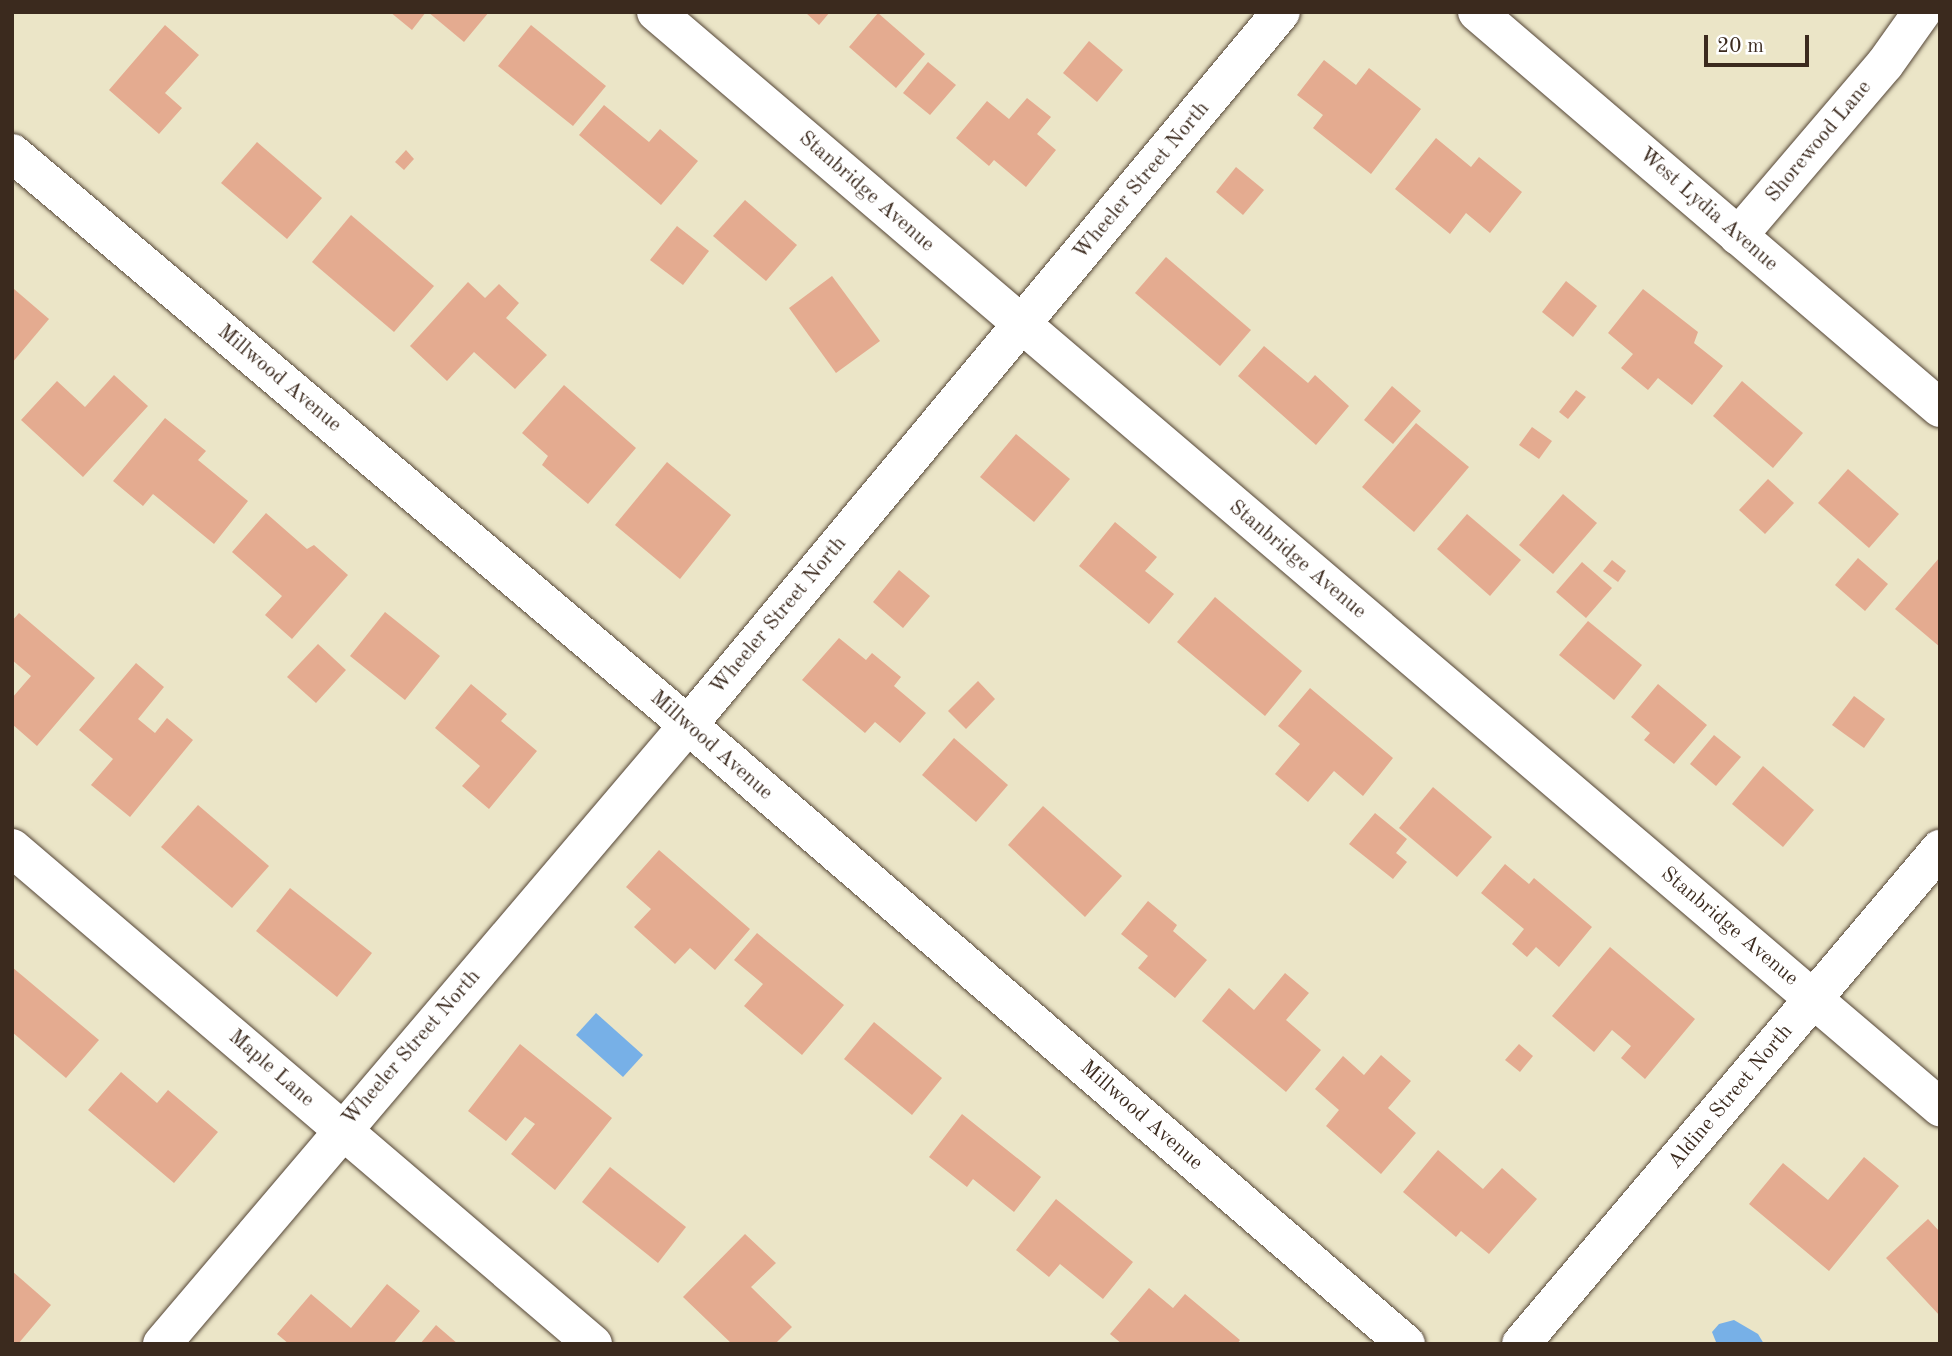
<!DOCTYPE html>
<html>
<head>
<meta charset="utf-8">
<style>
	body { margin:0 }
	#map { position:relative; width:1952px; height:1356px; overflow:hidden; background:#ebe5c7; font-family:"Old Standard TT",serif }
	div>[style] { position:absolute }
	.water>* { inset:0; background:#77b0e7 }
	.building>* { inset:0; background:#e4ab90 }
	.roads { filter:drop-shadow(0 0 2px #554637) drop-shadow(0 0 2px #554637) }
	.minor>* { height:38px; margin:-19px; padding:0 19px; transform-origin:19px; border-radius:19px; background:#fff }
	span { translate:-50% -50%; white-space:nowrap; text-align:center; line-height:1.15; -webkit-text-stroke:6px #fff; paint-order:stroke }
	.street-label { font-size:21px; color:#3b2a1e }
	.frame { position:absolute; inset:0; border:14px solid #3b2a1e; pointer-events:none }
	.scale { position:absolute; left:1704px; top:35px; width:105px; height:32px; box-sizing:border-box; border:4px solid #3b2a1e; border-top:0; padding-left:9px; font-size:21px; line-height:24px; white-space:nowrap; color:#3b2a1e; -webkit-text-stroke:5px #fff; paint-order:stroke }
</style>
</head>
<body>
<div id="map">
	<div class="water">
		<i style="clip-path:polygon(596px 1013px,643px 1055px,623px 1077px,576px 1035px)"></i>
		<i style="clip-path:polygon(1734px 1320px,1758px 1334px,1764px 1344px,1716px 1342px,1712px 1332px,1719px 1324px)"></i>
	</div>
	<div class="building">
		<i style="clip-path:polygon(390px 12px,426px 12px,412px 30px)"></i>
		<i style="clip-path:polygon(428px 12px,489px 12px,464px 42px)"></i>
		<i style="clip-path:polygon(805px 12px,830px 12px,819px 25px)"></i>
		<i style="clip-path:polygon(878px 13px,925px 54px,896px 88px,849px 47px)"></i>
		<i style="clip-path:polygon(165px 25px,199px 55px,165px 93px,182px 108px,159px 134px,109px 90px)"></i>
		<i style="clip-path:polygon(531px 25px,606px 86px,573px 126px,498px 66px)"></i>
		<i style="clip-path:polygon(1089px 41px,1123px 70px,1097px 102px,1063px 73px)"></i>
		<i style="clip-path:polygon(1324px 60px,1356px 85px,1369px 68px,1421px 109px,1371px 174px,1313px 128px,1323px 115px,1297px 95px)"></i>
		<i style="clip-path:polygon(928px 62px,956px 85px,930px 115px,903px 93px)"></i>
		<i style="clip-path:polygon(1027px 98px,1051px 117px,1037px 134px,1056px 150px,1026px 187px,994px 160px,989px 166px,956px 138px,987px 101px,1009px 119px)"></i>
		<i style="clip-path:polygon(604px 105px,649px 142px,660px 129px,698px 161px,661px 205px,579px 135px)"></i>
		<i style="clip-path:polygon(1436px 138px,1471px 167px,1479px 157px,1522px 192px,1490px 233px,1466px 213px,1450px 234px,1395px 189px)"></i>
		<i style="clip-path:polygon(257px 142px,322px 198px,287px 239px,221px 183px)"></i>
		<i style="clip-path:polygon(406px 150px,414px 159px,404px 170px,395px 162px)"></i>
		<i style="clip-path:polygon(1236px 167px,1264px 190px,1243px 215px,1216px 192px)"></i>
		<i style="clip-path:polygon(745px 200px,797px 245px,766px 281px,713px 236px)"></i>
		<i style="clip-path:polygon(351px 215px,434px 286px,394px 332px,312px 262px)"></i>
		<i style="clip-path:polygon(677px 226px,709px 251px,683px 285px,650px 260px)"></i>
		<i style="clip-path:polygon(1166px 257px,1251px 330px,1220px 366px,1135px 293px)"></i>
		<i style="clip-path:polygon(832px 276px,880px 341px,836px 373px,789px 308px)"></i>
		<i style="clip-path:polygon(1566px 281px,1597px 306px,1573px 337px,1542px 312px)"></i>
		<i style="clip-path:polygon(468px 282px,485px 298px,499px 284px,519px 303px,506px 318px,547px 355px,515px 389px,474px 352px,447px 381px,410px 346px)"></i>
		<i style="clip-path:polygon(14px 289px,49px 319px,12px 363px,12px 291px)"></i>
		<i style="clip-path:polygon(1643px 289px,1698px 332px,1694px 343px,1723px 366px,1692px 405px,1658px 378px,1648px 390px,1621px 368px,1633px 354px,1608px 333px)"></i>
		<i style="clip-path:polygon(1264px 346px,1308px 383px,1315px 375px,1349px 406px,1316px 445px,1238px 376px)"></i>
		<i style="clip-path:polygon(114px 375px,148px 406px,83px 477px,21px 420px,57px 381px,85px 407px)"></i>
		<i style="clip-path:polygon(1742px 381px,1803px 433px,1773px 468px,1713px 416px)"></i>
		<i style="clip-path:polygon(564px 385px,636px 448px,588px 504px,542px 465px,548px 456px,522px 433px)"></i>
		<i style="clip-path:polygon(1392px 386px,1421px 411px,1393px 444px,1364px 420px)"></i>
		<i style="clip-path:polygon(1576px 390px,1586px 397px,1568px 419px,1559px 412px)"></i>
		<i style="clip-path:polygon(165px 418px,206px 451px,198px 460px,248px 501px,214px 544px,153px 494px,143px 506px,113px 481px)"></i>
		<i style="clip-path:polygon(1416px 423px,1469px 467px,1414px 532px,1362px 487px)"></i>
		<i style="clip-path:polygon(1532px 427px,1552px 441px,1539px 459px,1519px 445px)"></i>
		<i style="clip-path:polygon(1016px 434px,1070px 479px,1034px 522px,980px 477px)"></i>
		<i style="clip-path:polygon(667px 462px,731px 515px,680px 579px,615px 525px)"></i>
		<i style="clip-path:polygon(1848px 469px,1899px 514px,1869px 548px,1818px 503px)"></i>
		<i style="clip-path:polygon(1768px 479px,1794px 503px,1765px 534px,1739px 510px)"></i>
		<i style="clip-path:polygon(1563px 494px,1597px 523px,1553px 574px,1519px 545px)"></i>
		<i style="clip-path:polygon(266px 513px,307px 549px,314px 545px,348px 575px,292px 639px,265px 615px,282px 596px,232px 552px)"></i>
		<i style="clip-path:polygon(1467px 514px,1521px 560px,1490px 596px,1437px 549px)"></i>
		<i style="clip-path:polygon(1115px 522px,1157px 557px,1145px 571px,1174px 594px,1149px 624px,1079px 566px)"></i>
		<i style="clip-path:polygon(1940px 557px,1940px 647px,1895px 609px)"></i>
		<i style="clip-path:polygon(1858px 558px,1888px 584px,1865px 611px,1835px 585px)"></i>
		<i style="clip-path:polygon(1612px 560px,1626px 571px,1618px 582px,1603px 571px)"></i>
		<i style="clip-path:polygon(1582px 562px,1612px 588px,1586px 618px,1556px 592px)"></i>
		<i style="clip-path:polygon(899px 570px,930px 596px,903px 628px,873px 602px)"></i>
		<i style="clip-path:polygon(1215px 597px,1302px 671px,1265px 716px,1177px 642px)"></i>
		<i style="clip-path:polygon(385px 612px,440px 656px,405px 700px,350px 656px)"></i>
		<i style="clip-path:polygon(19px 613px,95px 678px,37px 746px,12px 724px,12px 698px,31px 676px,12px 660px,12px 621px)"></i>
		<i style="clip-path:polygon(1588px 621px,1642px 665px,1614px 700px,1559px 655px)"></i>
		<i style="clip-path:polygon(839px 638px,866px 660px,872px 653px,901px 677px,894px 686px,926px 713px,900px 743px,875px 722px,865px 733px,802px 680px)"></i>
		<i style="clip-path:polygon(318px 644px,346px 670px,316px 703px,287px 677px)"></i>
		<i style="clip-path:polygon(136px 663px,164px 687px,138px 719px,155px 733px,167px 718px,193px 740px,130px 817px,91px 785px,113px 759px,79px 730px)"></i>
		<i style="clip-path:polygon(978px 681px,995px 699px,966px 729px,948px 711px)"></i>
		<i style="clip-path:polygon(471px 684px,507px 714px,501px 721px,537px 751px,489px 809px,462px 786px,480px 766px,435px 728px)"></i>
		<i style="clip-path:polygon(1658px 684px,1707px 725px,1674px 764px,1644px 740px,1650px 733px,1631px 717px)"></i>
		<i style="clip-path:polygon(1310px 688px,1393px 758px,1363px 796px,1334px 771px,1308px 802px,1275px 774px,1300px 744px,1278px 726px)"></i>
		<i style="clip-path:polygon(1854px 696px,1885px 719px,1864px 748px,1832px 725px)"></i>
		<i style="clip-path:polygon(1714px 735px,1741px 757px,1716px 786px,1690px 764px)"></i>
		<i style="clip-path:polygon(954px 738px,1008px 785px,976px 822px,922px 775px)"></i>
		<i style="clip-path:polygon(1763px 766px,1814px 810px,1783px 847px,1732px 804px)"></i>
		<i style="clip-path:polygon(1433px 787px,1492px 837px,1457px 877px,1399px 828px)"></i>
		<i style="clip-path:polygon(198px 805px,269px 866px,232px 908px,161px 847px)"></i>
		<i style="clip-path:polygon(1043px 806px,1122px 876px,1085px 917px,1008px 845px)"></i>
		<i style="clip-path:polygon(1375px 813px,1407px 839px,1396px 853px,1407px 862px,1393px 879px,1349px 844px)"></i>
		<i style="clip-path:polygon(659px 850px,750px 929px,715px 970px,690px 948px,675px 964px,634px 927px,651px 909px,626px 887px)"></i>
		<i style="clip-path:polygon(1505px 864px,1529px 884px,1534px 878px,1592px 927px,1559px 967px,1536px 947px,1527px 957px,1512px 944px,1524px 929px,1481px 893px)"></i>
		<i style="clip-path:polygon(290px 888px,372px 953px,337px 997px,256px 931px)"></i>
		<i style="clip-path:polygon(1148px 901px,1177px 925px,1173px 931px,1207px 960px,1175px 998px,1138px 968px,1148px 956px,1121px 934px)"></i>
		<i style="clip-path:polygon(757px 933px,844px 1005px,802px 1055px,744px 1006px,763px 984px,734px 960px)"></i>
		<i style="clip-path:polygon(1610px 947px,1695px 1019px,1645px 1079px,1621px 1058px,1631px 1046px,1612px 1030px,1594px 1052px,1552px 1016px)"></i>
		<i style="clip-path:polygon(12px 967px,99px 1040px,66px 1078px,12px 1032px)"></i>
		<i style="clip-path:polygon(1285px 973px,1309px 993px,1286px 1020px,1321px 1050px,1286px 1092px,1202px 1021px,1229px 988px,1254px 1010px)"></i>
		<i style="clip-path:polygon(874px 1022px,942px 1078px,912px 1115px,844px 1059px)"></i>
		<i style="clip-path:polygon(520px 1044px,612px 1118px,555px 1190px,511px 1154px,535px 1124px,525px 1117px,506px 1141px,468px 1111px)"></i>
		<i style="clip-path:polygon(1519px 1044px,1533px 1056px,1520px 1072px,1505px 1060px)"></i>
		<i style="clip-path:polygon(1381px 1055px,1411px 1081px,1388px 1108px,1416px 1133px,1381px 1174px,1326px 1126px,1339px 1110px,1315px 1089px,1343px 1056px,1364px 1075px)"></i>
		<i style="clip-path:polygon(121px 1072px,157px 1103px,168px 1090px,218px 1132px,174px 1183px,88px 1110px)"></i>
		<i style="clip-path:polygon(962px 1114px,1041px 1177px,1014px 1212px,973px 1179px,967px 1187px,929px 1157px)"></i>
		<i style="clip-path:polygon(1438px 1150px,1483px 1189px,1502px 1168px,1537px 1199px,1489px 1254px,1461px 1231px,1456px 1237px,1403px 1192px)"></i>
		<i style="clip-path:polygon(1864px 1157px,1899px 1186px,1829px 1271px,1749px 1204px,1783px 1163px,1828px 1200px)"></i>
		<i style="clip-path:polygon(610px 1167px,686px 1227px,658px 1263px,582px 1202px)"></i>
		<i style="clip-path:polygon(1056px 1199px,1133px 1262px,1103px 1299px,1060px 1264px,1049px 1277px,1016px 1250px)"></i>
		<i style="clip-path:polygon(1928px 1219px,1940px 1232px,1940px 1316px,1886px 1258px)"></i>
		<i style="clip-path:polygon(745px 1234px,776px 1263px,751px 1287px,792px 1327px,775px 1344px,732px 1344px,683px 1297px)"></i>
		<i style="clip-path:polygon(12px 1271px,51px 1305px,18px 1344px,12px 1344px)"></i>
		<i style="clip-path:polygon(387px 1284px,420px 1311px,393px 1344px,289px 1344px,277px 1334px,311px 1294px,351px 1328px)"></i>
		<i style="clip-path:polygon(1149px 1288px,1173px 1308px,1185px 1294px,1240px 1340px,1237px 1344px,1122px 1344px,1110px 1334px)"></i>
		<i style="clip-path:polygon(436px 1325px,458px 1344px,420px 1344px)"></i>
	</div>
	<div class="roads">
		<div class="minor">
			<i style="left:656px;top:12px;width:1688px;rotate:40.46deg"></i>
			<i style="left:1477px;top:12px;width:609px;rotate:40.54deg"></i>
			<i style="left:12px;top:153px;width:886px;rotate:40.24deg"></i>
			<i style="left:688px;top:725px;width:948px;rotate:40.77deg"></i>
			<i style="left:1738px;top:236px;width:226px;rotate:-49.5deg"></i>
			<i style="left:1885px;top:64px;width:64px;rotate:-54.6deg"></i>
			<i style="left:12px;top:848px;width:764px;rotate:40.49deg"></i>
			<i style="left:162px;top:1344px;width:812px;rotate:-49.64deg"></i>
			<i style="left:688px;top:725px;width:927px;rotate:-50.25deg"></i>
			<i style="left:1521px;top:1344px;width:649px;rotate:-49.75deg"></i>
		</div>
	</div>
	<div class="street-label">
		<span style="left:1819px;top:142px;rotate:-50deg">Shorewood Lane</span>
		<span style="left:1142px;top:181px;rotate:-50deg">Wheeler Street North</span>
		<span style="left:866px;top:192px;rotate:41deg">Stanbridge Avenue</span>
		<span style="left:1708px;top:210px;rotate:41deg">West Lydia Avenue</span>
		<span style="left:279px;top:379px;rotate:40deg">Millwood Avenue</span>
		<span style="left:1297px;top:560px;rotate:40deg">Stanbridge Avenue</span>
		<span style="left:779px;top:616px;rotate:-50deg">Wheeler Street North</span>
		<span style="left:711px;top:746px;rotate:41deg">Millwood Avenue</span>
		<span style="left:1729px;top:927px;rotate:40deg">Stanbridge Avenue</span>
		<span style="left:412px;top:1048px;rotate:-49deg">Wheeler Street North</span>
		<span style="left:271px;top:1069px;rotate:41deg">Maple Lane</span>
		<span style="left:1731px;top:1097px;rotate:-50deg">Aldine Street North</span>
		<span style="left:1141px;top:1116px;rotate:41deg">Millwood Avenue</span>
	</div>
	<div class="frame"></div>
	<div class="scale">20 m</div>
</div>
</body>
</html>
